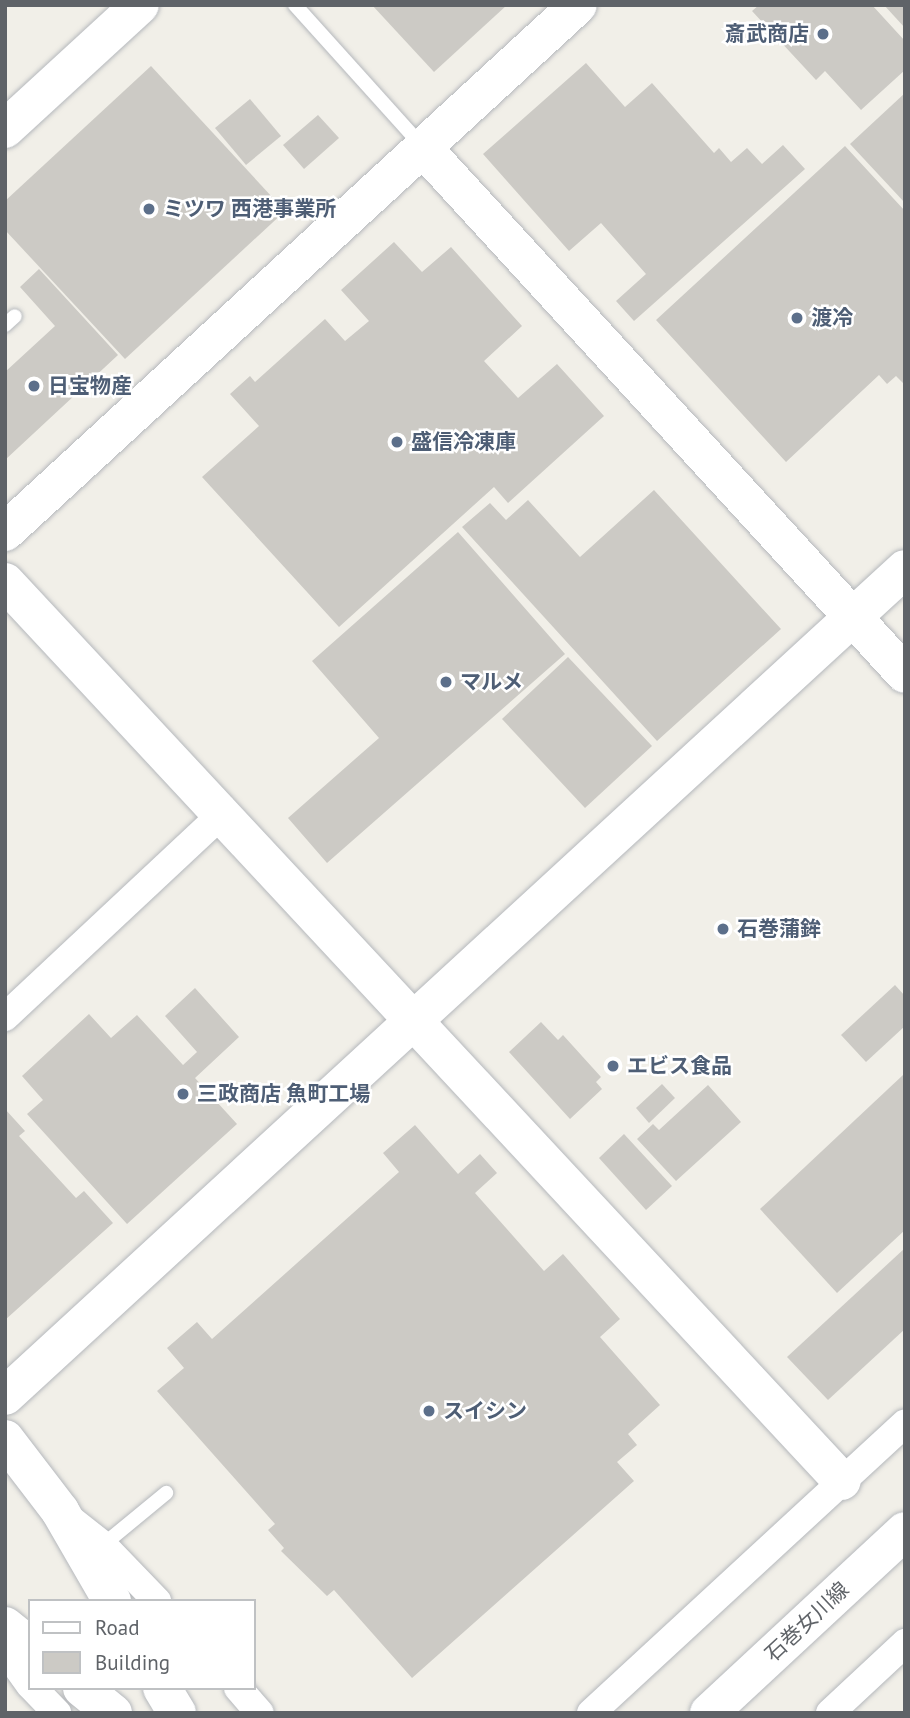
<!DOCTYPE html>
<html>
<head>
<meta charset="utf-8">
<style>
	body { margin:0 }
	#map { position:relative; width:910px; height:1718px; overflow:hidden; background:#f1efe8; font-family:"PT Sans","Noto Sans JP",sans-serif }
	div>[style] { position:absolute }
	.building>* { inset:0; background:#cccac5 }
	.roads { filter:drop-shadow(0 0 2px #b5b8bc) drop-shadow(0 0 2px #b5b8bc) }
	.lane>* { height:14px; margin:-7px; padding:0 7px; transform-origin:7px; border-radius:7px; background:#fff }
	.street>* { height:28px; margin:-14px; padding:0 14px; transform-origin:14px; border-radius:14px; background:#fff }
	.secondary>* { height:38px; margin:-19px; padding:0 19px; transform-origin:19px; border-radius:19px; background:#fff }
	.dots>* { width:19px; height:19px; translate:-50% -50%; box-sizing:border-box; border:4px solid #fff; border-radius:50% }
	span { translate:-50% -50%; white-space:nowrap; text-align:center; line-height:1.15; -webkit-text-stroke:5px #fff; paint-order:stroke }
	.service-label { font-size:21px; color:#4e5e75; font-weight:700 }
	.right { translate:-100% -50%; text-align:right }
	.left { translate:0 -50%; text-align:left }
	.street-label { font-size:21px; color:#5f6368 }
	.frame { position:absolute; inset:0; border:7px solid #5f6368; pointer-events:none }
	.legend { position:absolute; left:28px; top:1599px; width:228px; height:91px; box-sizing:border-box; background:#fff; border:2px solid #bfc1c3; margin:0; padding:9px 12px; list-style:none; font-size:21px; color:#5f6368 }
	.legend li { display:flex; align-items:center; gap:14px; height:35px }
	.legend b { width:35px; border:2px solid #bfc1c3 }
</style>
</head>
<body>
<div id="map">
	<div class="building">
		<i style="clip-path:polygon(372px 5px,507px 5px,434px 72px)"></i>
		<i style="clip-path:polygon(759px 5px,872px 5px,905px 41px,905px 70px,861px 110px,825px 71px,816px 80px,752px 11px)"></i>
		<i style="clip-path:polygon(884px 5px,905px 5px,905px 28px)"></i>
		<i style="clip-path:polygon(586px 63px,625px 107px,652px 83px,714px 153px,719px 148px,731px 162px,747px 148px,762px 164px,783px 145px,805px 169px,634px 321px,616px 301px,646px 274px,601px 223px,569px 251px,483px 154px)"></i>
		<i style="clip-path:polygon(151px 66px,285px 211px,125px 359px,5px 230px,5px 201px)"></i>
		<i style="clip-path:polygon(905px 93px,905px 203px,850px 144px)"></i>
		<i style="clip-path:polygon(250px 99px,281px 136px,246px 165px,215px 128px)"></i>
		<i style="clip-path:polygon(318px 115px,339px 138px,304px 169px,283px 145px)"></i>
		<i style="clip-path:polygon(845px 146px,905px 211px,905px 385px,896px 376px,887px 384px,879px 375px,786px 462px,656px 320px)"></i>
		<i style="clip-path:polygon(394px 242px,422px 272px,451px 247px,522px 326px,484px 361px,518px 398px,557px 364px,604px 416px,508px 503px,494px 487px,339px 627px,202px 477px,259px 426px,230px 394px,250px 376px,255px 382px,325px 319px,345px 341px,369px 321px,341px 290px)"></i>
		<i style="clip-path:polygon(39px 269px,118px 355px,5px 460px,5px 372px,55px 326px,20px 287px)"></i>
		<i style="clip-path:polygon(654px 490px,781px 629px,657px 741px,462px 527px,490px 503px,506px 520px,528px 500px,580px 557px)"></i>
		<i style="clip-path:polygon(458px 532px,565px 654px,327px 863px,288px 818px,379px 738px,312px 661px)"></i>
		<i style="clip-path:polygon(568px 657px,652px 746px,585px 808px,502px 719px)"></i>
		<i style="clip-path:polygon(895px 985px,905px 996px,905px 1026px,866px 1062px,841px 1035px)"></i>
		<i style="clip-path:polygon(195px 988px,239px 1037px,195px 1078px,237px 1124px,127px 1224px,27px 1114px,43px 1100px,22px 1076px,89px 1014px,111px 1038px,137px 1015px,183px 1065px,197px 1052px,165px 1016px)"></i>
		<i style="clip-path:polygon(541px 1022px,558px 1040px,563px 1035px,601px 1077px,596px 1082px,602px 1089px,570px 1119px,509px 1052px)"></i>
		<i style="clip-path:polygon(903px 1075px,905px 1230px,837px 1293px,760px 1209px)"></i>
		<i style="clip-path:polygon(662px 1084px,675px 1098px,649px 1123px,636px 1108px)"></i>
		<i style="clip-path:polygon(708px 1085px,741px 1122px,676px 1181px,637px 1139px,653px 1124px,659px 1130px)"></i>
		<i style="clip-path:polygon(5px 1109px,25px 1131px,19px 1136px,76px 1198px,84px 1191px,113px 1223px,5px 1320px)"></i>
		<i style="clip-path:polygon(415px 1125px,458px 1174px,480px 1154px,497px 1173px,475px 1193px,544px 1271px,563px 1254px,620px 1319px,600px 1337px,660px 1405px,628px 1434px,637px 1445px,617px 1462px,634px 1481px,412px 1678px,334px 1590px,327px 1596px,281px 1551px,284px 1548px,268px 1530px,275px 1524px,157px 1391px,184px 1368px,167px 1348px,197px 1322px,212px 1339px,399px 1172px,383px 1153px)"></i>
		<i style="clip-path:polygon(624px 1134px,672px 1186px,646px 1210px,599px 1158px)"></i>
		<i style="clip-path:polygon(905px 1248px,905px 1329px,828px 1400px,787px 1357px)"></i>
	</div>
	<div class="roads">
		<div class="lane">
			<i style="left:295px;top:5px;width:191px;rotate:48deg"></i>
			<i style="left:5px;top:325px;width:13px;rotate:-42deg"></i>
			<i style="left:103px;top:1545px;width:82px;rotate:-39.5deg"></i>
		</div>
		<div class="street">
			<i style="left:5px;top:1017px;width:296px;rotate:-43.1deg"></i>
			<i style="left:70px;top:1519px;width:42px;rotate:38.2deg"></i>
			<i style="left:103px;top:1545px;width:78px;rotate:46deg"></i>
			<i style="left:5px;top:1650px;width:43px;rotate:54.5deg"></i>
			<i style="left:33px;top:1688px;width:35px;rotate:46deg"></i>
			<i style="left:238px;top:1688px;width:33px;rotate:49deg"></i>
			<i style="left:591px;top:1713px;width:427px;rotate:-42.7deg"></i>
			<i style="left:830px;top:1713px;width:103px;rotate:-43deg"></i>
		</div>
		<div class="secondary">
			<i style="left:5px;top:129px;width:183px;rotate:-42.6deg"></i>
			<i style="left:423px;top:148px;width:713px;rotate:47.5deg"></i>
			<i style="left:5px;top:532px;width:778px;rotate:-42.61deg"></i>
			<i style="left:5px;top:582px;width:1228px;rotate:47.05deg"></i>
			<i style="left:5px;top:1396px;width:1222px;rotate:-42.58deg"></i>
			<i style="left:5px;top:1439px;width:91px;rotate:52.6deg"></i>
			<i style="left:60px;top:1511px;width:104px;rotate:60deg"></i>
			<i style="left:5px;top:1626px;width:32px;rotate:39deg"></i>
			<i style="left:82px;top:1688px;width:40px;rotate:39deg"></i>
			<i style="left:162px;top:1688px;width:29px;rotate:59deg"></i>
			<i style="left:709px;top:1713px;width:267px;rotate:-42.9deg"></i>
		</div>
	</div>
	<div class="dots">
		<i style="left:823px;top:34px;background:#5c6f8a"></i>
		<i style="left:149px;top:209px;background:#5c6f8a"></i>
		<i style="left:797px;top:318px;background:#5c6f8a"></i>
		<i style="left:34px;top:386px;background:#5c6f8a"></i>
		<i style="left:397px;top:442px;background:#5c6f8a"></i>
		<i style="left:446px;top:682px;background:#5c6f8a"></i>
		<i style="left:723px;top:929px;background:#5c6f8a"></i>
		<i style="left:613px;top:1066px;background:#5c6f8a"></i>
		<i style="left:183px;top:1094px;background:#5c6f8a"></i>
		<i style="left:429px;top:1411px;background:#5c6f8a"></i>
	</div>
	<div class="service-label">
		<span class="right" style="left:809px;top:34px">斎武商店</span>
		<span class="left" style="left:163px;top:209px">ミツワ 西港事業所</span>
		<span class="left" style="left:811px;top:318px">渡冷</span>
		<span class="left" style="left:48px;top:386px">日宝物産</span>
		<span class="left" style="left:411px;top:442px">盛信冷凍庫</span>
		<span class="left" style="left:460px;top:682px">マルメ</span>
		<span class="left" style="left:737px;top:929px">石巻蒲鉾</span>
		<span class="left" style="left:627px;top:1066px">エビス食品</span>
		<span class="left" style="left:197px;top:1094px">三政商店 魚町工場</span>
		<span class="left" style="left:443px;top:1411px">スイシン</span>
	</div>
	<div class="street-label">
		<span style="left:807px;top:1622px;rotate:-43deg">石巻女川線</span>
	</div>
	<div class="frame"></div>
	<ul class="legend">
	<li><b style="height:9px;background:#fff"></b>Road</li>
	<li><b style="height:19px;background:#cccac5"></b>Building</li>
	</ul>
</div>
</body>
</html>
